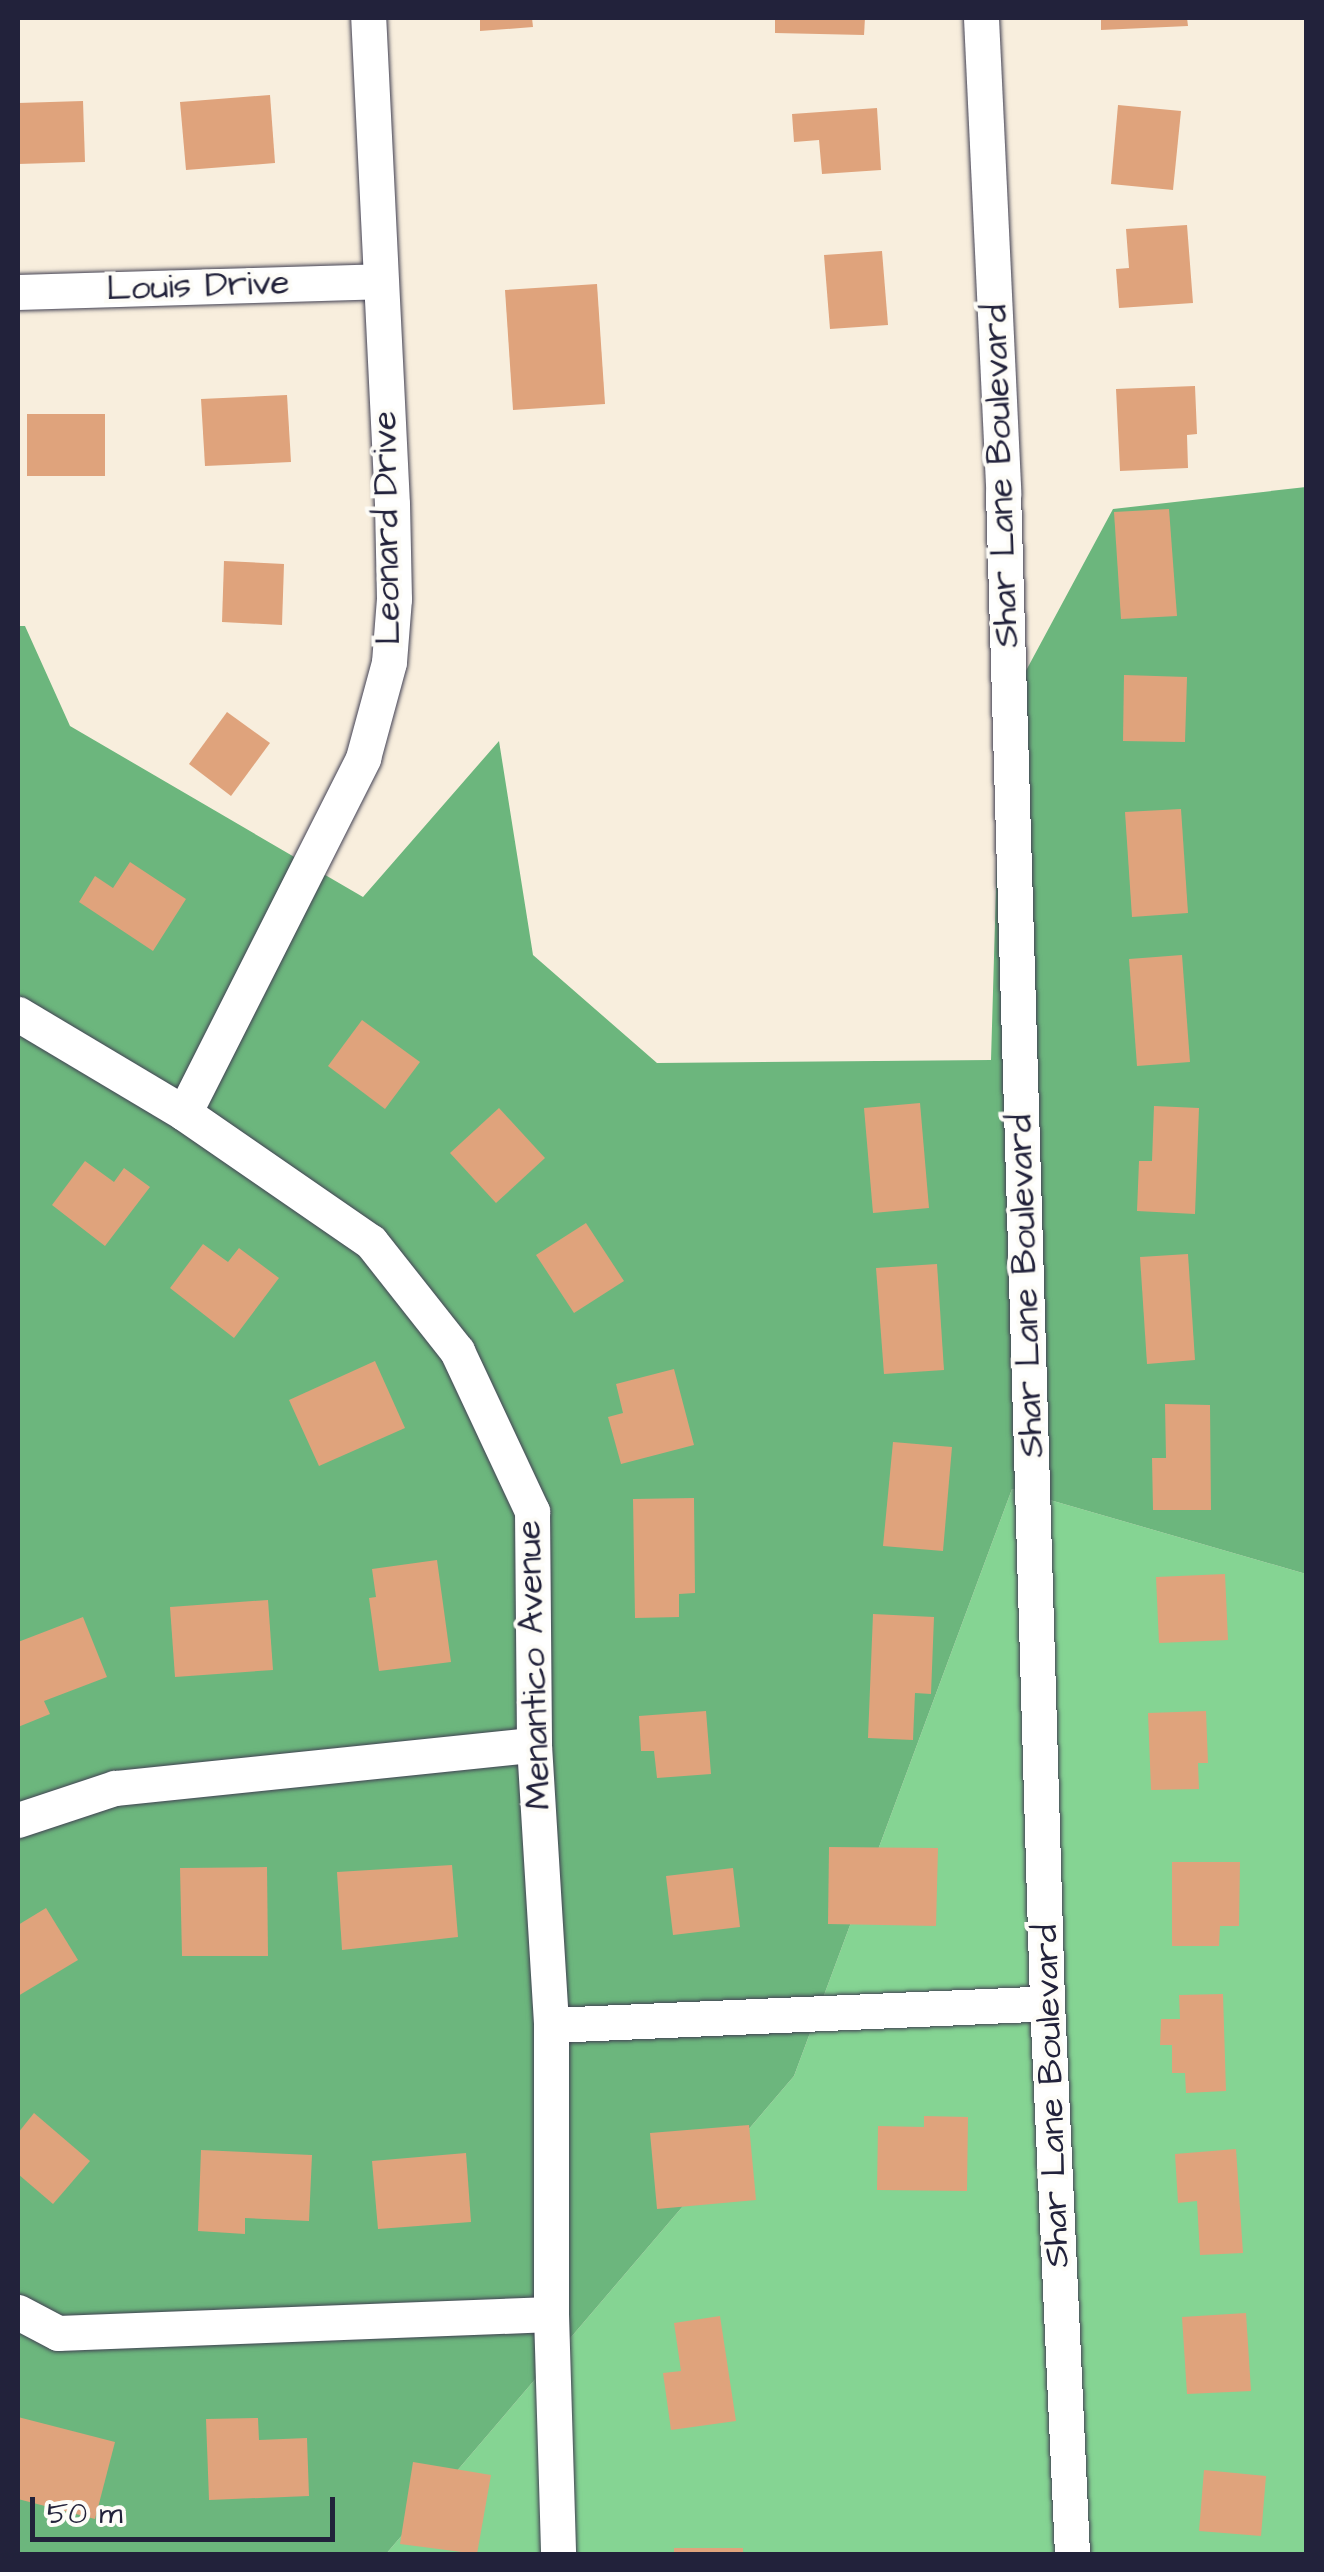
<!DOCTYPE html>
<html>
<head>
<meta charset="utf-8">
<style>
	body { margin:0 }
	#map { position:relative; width:1324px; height:2572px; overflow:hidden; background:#f8eedd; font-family:"Architects Daughter",sans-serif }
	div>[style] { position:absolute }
	.green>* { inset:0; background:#85d493 }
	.forest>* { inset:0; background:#6cb67d }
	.building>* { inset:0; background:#dfa37c }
	.roads { filter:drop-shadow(0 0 2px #424153) drop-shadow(0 0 2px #424153) }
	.street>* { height:35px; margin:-17.5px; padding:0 17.5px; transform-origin:17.5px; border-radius:17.5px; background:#fff }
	span { translate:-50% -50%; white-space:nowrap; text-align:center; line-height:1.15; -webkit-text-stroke:8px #fdfcf7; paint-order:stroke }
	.street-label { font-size:35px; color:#22223b }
	.frame { position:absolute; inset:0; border:20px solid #22223b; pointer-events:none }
	.scale { position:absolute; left:30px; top:2497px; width:305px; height:45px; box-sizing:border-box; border:5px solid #22223b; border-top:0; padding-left:12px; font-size:30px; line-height:35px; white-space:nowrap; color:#22223b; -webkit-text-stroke:8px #fdfcf7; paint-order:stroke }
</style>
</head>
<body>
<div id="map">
	<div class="green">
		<i style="clip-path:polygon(1012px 1489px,1306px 1574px,1306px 2554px,386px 2554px,794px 2076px)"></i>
	</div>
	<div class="forest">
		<i style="clip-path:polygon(1306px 487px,1306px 1574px,1012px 1489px,794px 2076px,386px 2554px,18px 2554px,18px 626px,25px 626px,70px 726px,363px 897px,499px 741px,533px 955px,657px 1063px,991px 1060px,1001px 717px,1113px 509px)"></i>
	</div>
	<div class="building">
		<i style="clip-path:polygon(480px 18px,532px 18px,533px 27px,480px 31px)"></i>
		<i style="clip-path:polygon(775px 18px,865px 18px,864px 35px,775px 33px)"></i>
		<i style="clip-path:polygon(1101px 18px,1187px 18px,1188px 26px,1101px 30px)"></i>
		<i style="clip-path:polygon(270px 95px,275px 163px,186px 170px,180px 102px)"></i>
		<i style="clip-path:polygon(83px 101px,85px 162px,18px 164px,18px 103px)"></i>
		<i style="clip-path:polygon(1118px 105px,1181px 111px,1173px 190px,1111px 184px)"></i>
		<i style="clip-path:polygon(877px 108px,881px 170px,822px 174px,819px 140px,794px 142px,792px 114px)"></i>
		<i style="clip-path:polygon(1187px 225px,1193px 303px,1119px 308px,1116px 269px,1129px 268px,1126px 229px)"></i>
		<i style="clip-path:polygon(882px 251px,888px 325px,830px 329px,824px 255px)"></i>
		<i style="clip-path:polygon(597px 284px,605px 404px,513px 410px,505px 290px)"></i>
		<i style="clip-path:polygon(1195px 386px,1197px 434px,1187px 435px,1188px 468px,1120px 471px,1116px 389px)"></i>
		<i style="clip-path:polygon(287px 395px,291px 462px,205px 466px,201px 399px)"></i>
		<i style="clip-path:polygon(27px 414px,105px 414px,105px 476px,27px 476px)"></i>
		<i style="clip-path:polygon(1169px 509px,1177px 616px,1121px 619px,1114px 512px)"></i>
		<i style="clip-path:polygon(224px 561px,284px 564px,282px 625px,222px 622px)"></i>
		<i style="clip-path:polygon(1124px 675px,1187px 677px,1185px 742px,1123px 741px)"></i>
		<i style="clip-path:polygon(227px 712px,270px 743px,231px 796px,189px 764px)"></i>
		<i style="clip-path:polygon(1181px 809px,1188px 913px,1132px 917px,1125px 812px)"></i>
		<i style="clip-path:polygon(130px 862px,186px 899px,153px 951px,79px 902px,95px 876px,113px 888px)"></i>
		<i style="clip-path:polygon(1182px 955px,1190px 1062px,1137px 1066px,1129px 959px)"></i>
		<i style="clip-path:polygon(362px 1020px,420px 1062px,385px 1109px,328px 1066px)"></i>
		<i style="clip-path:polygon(920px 1103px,929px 1208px,873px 1213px,864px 1108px)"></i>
		<i style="clip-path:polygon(1154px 1106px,1199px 1108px,1195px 1214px,1137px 1211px,1139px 1161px,1152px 1161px)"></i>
		<i style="clip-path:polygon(499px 1108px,545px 1158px,496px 1203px,450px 1153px)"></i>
		<i style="clip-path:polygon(85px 1161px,114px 1182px,124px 1168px,150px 1187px,105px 1246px,52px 1205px)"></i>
		<i style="clip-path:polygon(586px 1223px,624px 1281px,574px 1313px,536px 1255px)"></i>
		<i style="clip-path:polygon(203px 1244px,228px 1262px,239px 1248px,279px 1278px,234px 1338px,170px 1288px)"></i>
		<i style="clip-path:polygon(1188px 1254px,1195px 1360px,1147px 1364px,1140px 1257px)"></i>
		<i style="clip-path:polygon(937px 1264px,944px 1370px,884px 1374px,876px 1268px)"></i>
		<i style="clip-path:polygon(375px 1361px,405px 1428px,319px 1466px,289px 1400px)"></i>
		<i style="clip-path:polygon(674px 1369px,694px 1445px,621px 1464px,608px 1417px,623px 1413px,616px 1384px)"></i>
		<i style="clip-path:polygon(1165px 1404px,1210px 1405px,1211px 1510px,1153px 1510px,1152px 1458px,1166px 1458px)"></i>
		<i style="clip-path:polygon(893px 1442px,952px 1447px,943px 1551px,883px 1546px)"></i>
		<i style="clip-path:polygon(694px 1498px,695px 1593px,679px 1594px,679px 1617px,635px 1618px,633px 1499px)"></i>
		<i style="clip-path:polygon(437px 1560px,451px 1662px,379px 1671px,369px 1598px,376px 1597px,372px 1569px)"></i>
		<i style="clip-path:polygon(1225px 1574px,1228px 1640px,1159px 1643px,1156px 1577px)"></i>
		<i style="clip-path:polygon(268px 1600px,273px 1670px,175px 1677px,170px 1607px)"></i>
		<i style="clip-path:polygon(873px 1614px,934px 1617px,931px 1694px,915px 1693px,913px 1740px,868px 1738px)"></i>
		<i style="clip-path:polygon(83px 1617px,107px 1677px,44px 1701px,50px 1714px,18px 1727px,18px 1642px)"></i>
		<i style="clip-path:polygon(706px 1711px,711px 1774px,657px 1778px,654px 1751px,641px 1751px,639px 1716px)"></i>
		<i style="clip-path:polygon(1206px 1711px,1208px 1763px,1198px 1763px,1199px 1789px,1151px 1790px,1148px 1713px)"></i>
		<i style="clip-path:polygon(829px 1847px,938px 1848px,936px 1926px,828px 1924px)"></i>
		<i style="clip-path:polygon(1172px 1862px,1240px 1862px,1239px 1926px,1220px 1926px,1219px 1946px,1172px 1946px)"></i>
		<i style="clip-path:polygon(452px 1865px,458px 1937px,342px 1950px,337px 1872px)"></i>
		<i style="clip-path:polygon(267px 1867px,268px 1956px,182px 1956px,180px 1868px)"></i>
		<i style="clip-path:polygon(733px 1868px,740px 1927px,673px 1935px,666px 1876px)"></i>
		<i style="clip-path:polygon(46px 1908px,78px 1960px,18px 1996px,18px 1925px)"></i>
		<i style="clip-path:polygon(1223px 1994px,1226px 2091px,1186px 2093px,1185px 2073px,1172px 2073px,1172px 2045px,1160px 2045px,1161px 2019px,1180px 2019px,1179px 1995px)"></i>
		<i style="clip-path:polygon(34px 2113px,90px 2161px,53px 2204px,18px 2174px,18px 2133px)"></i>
		<i style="clip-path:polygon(924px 2116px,968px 2117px,967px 2191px,877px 2190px,878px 2126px,924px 2127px)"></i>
		<i style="clip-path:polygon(749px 2125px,756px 2200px,657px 2209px,650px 2133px)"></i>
		<i style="clip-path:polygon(1236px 2149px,1243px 2253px,1200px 2255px,1197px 2201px,1178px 2203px,1175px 2154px)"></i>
		<i style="clip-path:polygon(201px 2150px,312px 2155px,309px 2221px,245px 2218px,245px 2234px,198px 2231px)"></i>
		<i style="clip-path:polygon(466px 2153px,471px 2222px,378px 2229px,372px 2161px)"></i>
		<i style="clip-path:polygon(1246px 2313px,1251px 2391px,1187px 2394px,1182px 2317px)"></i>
		<i style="clip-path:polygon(720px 2316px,736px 2421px,671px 2430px,663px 2373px,681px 2371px,674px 2323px)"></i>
		<i style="clip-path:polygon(18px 2417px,115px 2442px,95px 2519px,18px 2499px)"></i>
		<i style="clip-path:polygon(258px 2418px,259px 2440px,307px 2438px,309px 2496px,209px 2500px,206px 2419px)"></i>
		<i style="clip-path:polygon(413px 2462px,491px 2475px,477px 2554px,400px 2544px)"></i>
		<i style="clip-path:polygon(1204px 2470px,1266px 2476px,1261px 2536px,1199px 2531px)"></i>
		<i style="clip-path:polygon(674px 2548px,743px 2548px,743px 2554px,674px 2554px)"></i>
	</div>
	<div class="roads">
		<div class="street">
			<i style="left:981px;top:18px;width:475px;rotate:87.3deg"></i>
			<i style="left:1003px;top:492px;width:1512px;rotate:88.33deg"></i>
			<i style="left:1047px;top:2003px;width:552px;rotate:87.4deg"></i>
			<i style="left:18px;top:292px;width:361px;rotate:-1.7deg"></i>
			<i style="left:18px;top:1014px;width:193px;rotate:30.8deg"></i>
			<i style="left:184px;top:1113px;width:227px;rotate:34.6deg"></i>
			<i style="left:371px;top:1242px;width:139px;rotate:51.7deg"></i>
			<i style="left:457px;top:1351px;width:177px;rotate:64.9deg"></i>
			<i style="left:532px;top:1511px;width:234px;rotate:89.5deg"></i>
			<i style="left:534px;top:1745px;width:281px;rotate:86.5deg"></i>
			<i style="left:551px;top:2025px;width:289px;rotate:90deg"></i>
			<i style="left:551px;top:2314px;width:240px;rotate:88.3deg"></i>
			<i style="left:184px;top:1113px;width:398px;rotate:-63.2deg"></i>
			<i style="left:363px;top:758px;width:99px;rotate:-74.8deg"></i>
			<i style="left:389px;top:662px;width:63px;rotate:-85.5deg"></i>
			<i style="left:394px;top:599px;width:95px;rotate:-91.2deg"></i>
			<i style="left:392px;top:504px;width:487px;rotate:-92.8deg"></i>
			<i style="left:18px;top:1820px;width:102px;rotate:-18.3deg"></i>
			<i style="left:115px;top:1788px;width:421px;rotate:-5.9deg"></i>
			<i style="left:551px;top:2025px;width:496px;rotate:-2.5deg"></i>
			<i style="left:18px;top:2312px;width:45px;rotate:27.7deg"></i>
			<i style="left:58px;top:2333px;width:493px;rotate:-2.2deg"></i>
		</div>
	</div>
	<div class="street-label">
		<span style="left:198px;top:286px;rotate:-2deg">Louis Drive</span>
		<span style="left:1001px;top:476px;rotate:-92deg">Shar Lane Boulevard</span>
		<span style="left:387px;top:528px;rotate:-91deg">Leonard Drive</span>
		<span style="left:1026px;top:1286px;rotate:-92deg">Shar Lane Boulevard</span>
		<span style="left:534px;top:1665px;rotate:-92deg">Menantico Avenue</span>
		<span style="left:1052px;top:2096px;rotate:-92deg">Shar Lane Boulevard</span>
	</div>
	<div class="frame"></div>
	<div class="scale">50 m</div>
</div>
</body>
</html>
